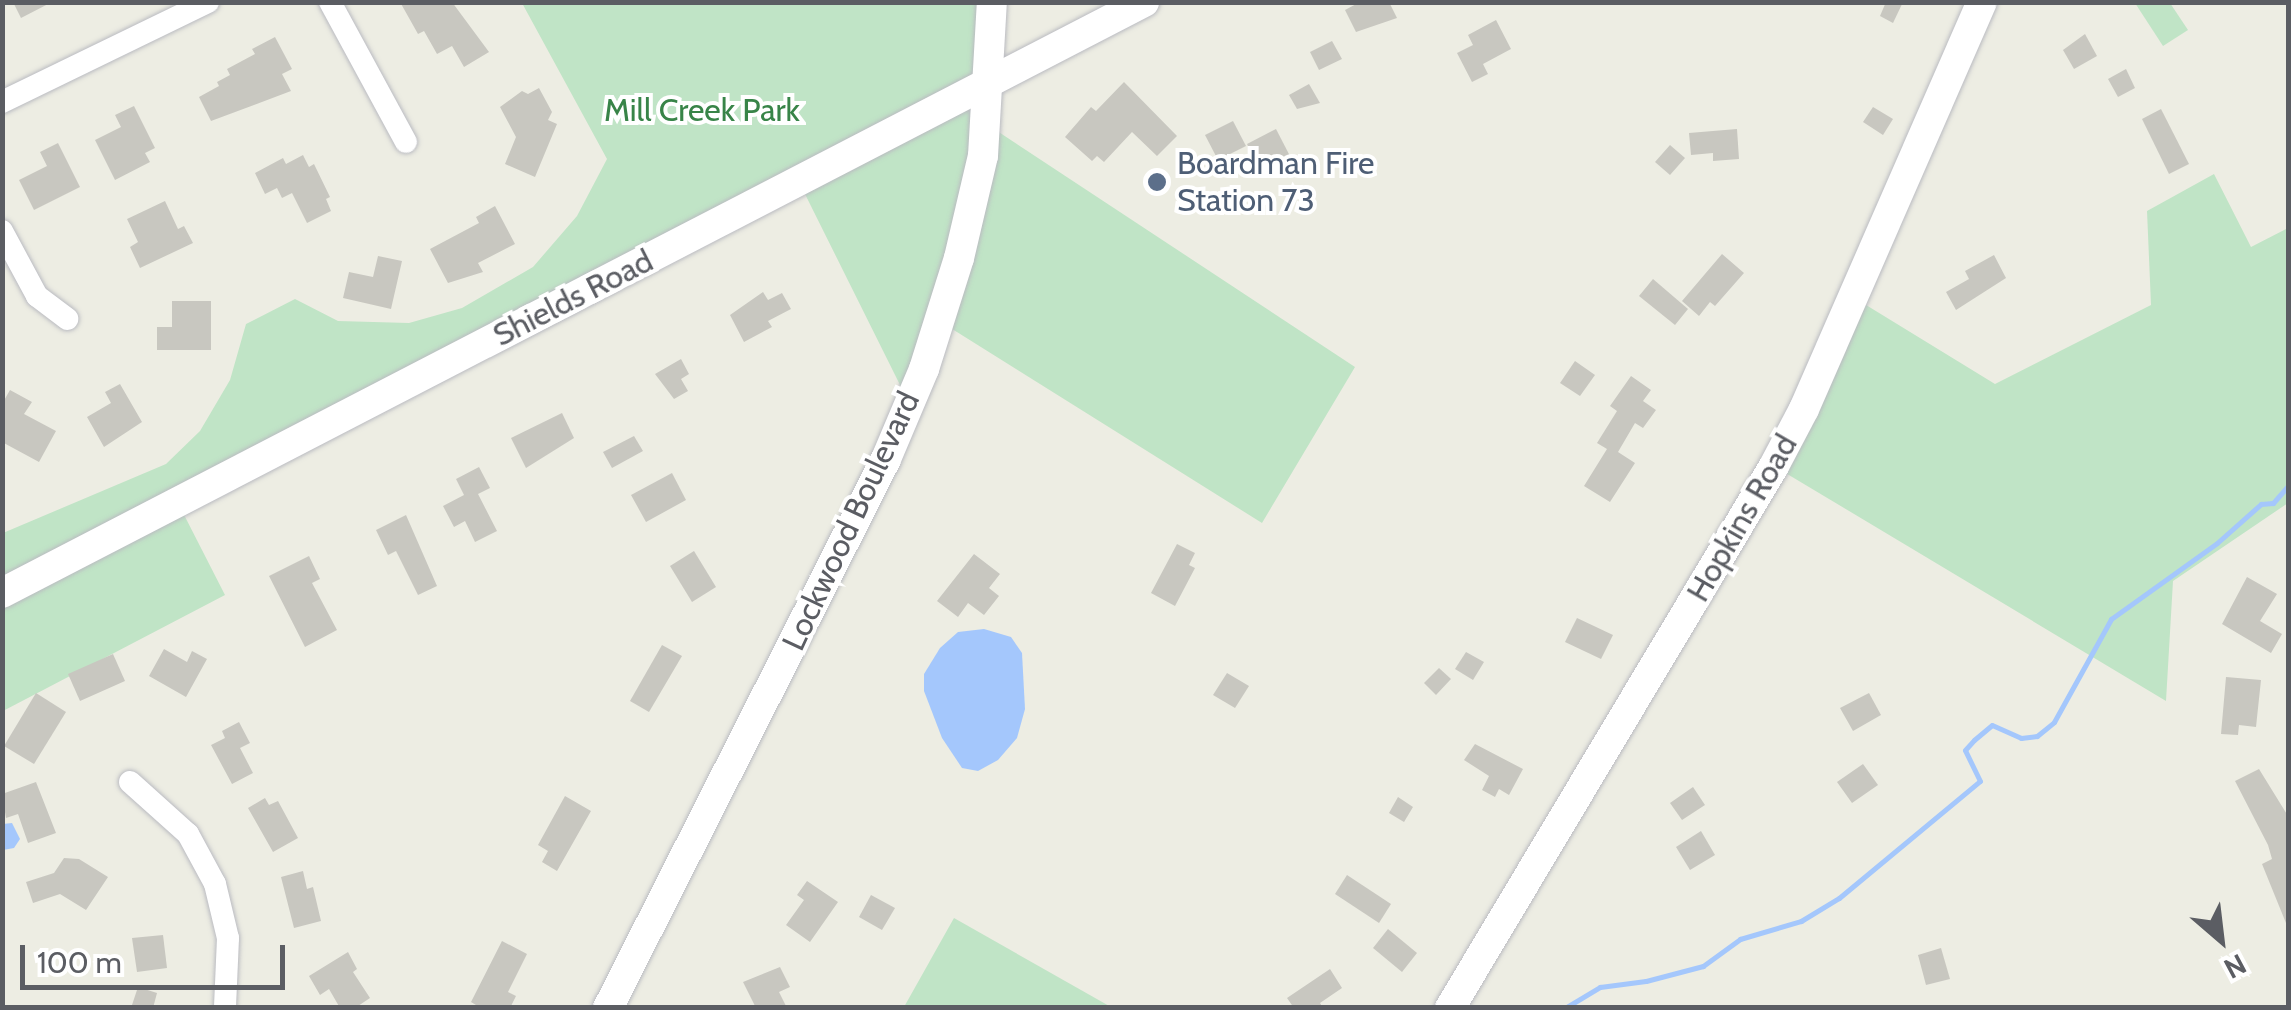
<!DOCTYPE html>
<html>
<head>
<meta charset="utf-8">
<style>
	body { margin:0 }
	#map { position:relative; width:2291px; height:1010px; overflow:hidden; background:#edede3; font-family:Cabin,sans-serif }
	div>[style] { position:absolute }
	.green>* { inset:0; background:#c0e4c6 }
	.water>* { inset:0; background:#a4c7fc }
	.stream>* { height:5px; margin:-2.5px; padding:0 2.5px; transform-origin:2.5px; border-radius:2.5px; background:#a4c7fc }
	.building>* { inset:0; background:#c8c7c0 }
	.roads { filter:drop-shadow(0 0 2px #babbc1) drop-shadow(0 0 2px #babbc1) }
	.street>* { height:22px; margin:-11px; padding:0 11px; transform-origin:11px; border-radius:11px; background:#fff }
	.secondary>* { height:30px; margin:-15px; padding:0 15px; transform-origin:15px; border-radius:15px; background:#fff }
	.dots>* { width:28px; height:28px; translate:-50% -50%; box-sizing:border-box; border:5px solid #fff; border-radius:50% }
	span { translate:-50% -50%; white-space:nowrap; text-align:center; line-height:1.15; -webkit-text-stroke:8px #fff; paint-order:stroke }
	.park-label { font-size:32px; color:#388448 }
	.service-label { font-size:32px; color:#4e5e75 }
	.left { translate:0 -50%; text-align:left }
	.street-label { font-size:32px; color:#5b5d63 }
	.frame { position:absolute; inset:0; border:5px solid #5b5d63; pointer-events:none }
	.north { position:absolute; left:2171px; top:890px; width:100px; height:100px; -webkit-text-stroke:8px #fff; paint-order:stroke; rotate:152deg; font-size:28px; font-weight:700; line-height:40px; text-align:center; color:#5b5d63 }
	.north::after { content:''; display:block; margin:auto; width:35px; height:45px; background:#5b5d63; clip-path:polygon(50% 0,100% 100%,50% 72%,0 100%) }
	.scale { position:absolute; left:20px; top:945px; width:265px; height:45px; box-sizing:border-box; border:5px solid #5b5d63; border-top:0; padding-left:12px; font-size:30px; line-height:35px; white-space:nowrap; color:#5b5d63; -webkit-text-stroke:8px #fff; paint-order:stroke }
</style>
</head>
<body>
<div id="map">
	<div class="green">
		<i style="clip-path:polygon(522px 3px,992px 3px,985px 123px,1355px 367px,1262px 523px,941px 322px,909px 403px,799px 182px,178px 503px,225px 595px,3px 711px,3px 533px,166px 464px,200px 431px,230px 380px,246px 324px,295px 299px,338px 321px,409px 323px,462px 308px,533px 267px,577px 216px,607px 159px)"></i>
		<i style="clip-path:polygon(2135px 3px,2170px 3px,2188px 30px,2163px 46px)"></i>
		<i style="clip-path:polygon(2214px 174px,2251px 247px,2288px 228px,2288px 503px,2173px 581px,2166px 701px,1774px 466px,1853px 297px,1995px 384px,2151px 305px,2147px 211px)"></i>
		<i style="clip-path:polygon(954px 918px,1111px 1007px,904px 1007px)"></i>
	</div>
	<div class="water">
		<i style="clip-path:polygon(984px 629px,1011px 637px,1022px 653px,1025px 709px,1017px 738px,998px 760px,978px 771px,962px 768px,942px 738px,924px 691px,924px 674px,940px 648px,958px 632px)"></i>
		<i style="clip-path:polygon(12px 823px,20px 839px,14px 848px,3px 850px,3px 824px)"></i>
	</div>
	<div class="stream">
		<i style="left:1565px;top:1008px;width:41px;rotate:-31deg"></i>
		<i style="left:1600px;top:987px;width:46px;rotate:-7.4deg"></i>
		<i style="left:1646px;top:981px;width:59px;rotate:-14.7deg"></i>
		<i style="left:1703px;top:966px;width:46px;rotate:-36.1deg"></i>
		<i style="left:1740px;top:939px;width:64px;rotate:-16.4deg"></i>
		<i style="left:1801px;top:921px;width:44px;rotate:-31.2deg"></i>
		<i style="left:1839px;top:898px;width:183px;rotate:-39.7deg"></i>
		<i style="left:1980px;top:781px;width:34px;rotate:-116deg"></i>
		<i style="left:1965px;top:750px;width:13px;rotate:-48deg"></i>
		<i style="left:1974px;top:740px;width:23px;rotate:-40deg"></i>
		<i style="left:1992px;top:725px;width:32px;rotate:24deg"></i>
		<i style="left:2021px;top:738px;width:16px;rotate:-7deg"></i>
		<i style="left:2037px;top:736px;width:22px;rotate:-39deg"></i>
		<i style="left:2054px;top:722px;width:118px;rotate:-61deg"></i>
		<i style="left:2111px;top:619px;width:130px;rotate:-35.6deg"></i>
		<i style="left:2217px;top:543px;width:59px;rotate:-41.6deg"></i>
		<i style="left:2261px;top:504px;width:12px;rotate:-5deg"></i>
		<i style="left:2273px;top:503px;width:23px;rotate:-49deg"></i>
	</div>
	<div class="building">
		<i style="clip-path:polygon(13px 2px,52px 2px,21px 18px)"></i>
		<i style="clip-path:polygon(400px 2px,452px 2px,489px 52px,464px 67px,452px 46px,437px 54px,424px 31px,418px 34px)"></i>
		<i style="clip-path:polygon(1360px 2px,1389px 2px,1397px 18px,1356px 32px,1345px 10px)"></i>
		<i style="clip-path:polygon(1886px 2px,1903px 2px,1893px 23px,1880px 16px)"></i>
		<i style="clip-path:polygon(1496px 20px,1511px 49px,1483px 64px,1488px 74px,1472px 82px,1457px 53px,1473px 45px,1468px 35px)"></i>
		<i style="clip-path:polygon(2085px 34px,2097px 56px,2074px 69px,2063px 50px)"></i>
		<i style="clip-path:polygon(275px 37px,292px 69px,282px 74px,291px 91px,211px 121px,199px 97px,219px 86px,217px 82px,230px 75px,227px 69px,255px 54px,252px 49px)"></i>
		<i style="clip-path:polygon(1332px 41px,1342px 59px,1319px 70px,1310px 52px)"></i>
		<i style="clip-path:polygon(2126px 69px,2135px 88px,2118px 97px,2108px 79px)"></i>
		<i style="clip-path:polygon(1124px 82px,1177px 136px,1157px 156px,1132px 132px,1104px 162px,1097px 156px,1092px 161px,1065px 137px,1091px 107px,1096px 111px)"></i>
		<i style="clip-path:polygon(1309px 84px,1320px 103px,1297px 109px,1289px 95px)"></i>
		<i style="clip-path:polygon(539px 88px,552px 112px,548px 120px,557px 124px,535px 177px,505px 164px,516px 137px,500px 107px,522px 91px,528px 94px)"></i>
		<i style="clip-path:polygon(134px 106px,155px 148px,145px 153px,150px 162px,115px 180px,95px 140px,121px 127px,115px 115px)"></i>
		<i style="clip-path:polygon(1873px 107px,1893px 119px,1883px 135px,1863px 122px)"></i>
		<i style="clip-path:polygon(2161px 109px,2189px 164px,2169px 174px,2142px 119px)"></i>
		<i style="clip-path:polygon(1233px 121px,1246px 146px,1218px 160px,1205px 135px)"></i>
		<i style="clip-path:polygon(1276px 129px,1292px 160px,1262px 175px,1247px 144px)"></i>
		<i style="clip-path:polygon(1737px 129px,1739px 159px,1713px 161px,1713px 153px,1691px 155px,1689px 133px)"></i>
		<i style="clip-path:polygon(58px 143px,80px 187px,34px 210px,19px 180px,47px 166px,40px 152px)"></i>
		<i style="clip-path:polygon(1670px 145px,1685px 158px,1670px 175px,1655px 162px)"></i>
		<i style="clip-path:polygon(303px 155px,309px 167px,314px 164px,330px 197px,326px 199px,331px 211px,307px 223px,292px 193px,282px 198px,277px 188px,265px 194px,255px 173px,283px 158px,286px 164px)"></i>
		<i style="clip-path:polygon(165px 201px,178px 229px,184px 226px,193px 243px,140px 268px,130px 247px,138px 242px,127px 219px)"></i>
		<i style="clip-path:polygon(495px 206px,515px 244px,478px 263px,483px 272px,448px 283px,430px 249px,479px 223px,476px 217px)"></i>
		<i style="clip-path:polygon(1722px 254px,1744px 273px,1715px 306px,1710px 302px,1699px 316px,1682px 301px)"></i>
		<i style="clip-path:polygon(1994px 255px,2006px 278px,1956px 310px,1946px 292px,1969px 279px,1965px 271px)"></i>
		<i style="clip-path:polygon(378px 256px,402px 261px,391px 309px,343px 298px,349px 272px,373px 277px)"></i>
		<i style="clip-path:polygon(1653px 279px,1688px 309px,1675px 325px,1639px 296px)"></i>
		<i style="clip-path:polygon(763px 292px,768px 300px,782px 293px,791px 309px,768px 321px,772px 327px,744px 342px,730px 315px)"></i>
		<i style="clip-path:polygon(172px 301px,211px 301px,211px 350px,157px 350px,157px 327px,172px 327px)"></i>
		<i style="clip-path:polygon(681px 359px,689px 374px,681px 379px,688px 391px,674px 399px,655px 374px)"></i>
		<i style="clip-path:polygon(1575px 361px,1595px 375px,1580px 396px,1560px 383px)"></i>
		<i style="clip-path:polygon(1631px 376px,1651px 390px,1643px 401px,1656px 410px,1643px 428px,1635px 423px,1618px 452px,1635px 463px,1610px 502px,1584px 486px,1607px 449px,1597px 443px,1617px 411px,1610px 406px)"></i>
		<i style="clip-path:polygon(120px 384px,142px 422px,104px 447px,87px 417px,111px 403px,105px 392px)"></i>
		<i style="clip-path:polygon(10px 390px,32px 402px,24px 414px,56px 431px,39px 462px,2px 442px,2px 404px)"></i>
		<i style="clip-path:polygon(562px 413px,574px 438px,526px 468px,511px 438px)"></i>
		<i style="clip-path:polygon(634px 436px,643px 451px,612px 468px,603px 452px)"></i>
		<i style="clip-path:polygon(479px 467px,490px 488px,478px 494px,497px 531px,475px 542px,465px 521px,454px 527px,443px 506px,464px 495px,456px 479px)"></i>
		<i style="clip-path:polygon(672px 473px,686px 500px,646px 522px,631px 495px)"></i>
		<i style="clip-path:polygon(406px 515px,437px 586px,418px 595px,396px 551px,388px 555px,376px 530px)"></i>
		<i style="clip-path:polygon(1177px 544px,1195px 553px,1189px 565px,1195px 568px,1175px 606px,1151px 593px)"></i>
		<i style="clip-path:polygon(694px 551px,716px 587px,692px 602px,670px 566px)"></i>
		<i style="clip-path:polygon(974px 554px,1000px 574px,989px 588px,999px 596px,984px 615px,968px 603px,958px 617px,937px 601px)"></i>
		<i style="clip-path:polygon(309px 556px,320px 579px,312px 583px,337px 630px,305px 647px,269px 576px)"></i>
		<i style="clip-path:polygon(2247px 577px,2277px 594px,2260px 621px,2282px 634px,2271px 653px,2222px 624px)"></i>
		<i style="clip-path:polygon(1577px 618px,1613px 635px,1601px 659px,1565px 642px)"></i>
		<i style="clip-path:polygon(662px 645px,682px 656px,649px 712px,630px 701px)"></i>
		<i style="clip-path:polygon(164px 649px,187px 662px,192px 651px,207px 659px,186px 697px,149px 676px)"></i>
		<i style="clip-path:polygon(1466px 652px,1484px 662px,1473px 680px,1455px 669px)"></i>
		<i style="clip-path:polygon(113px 654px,125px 681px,80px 701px,68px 674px)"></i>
		<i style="clip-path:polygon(1439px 668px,1451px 679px,1436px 695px,1424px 683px)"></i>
		<i style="clip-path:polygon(1227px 673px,1249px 686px,1235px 708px,1213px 695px)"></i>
		<i style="clip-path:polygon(2226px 677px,2261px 680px,2256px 727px,2239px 725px,2238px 735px,2221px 734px)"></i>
		<i style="clip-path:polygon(36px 693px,66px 712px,34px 764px,4px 746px)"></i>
		<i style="clip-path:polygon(1869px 693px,1881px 715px,1853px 731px,1840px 708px)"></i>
		<i style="clip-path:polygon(239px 722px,250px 743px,240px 748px,253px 773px,232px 784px,211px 745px,225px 738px,222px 731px)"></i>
		<i style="clip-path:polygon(1475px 744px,1523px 769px,1509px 795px,1499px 789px,1495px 797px,1482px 790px,1489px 776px,1464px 760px)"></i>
		<i style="clip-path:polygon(1863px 764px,1878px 785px,1852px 803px,1837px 782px)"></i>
		<i style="clip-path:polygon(2259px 769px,2288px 816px,2288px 928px,2262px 864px,2272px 859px,2268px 845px,2235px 781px)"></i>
		<i style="clip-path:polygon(36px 782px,56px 833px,28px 843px,18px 814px,6px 818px,2px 794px)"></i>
		<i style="clip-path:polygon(1693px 787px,1705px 805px,1682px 820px,1670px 803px)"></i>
		<i style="clip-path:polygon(565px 796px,591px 811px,557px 871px,542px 862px,548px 851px,538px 845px)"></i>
		<i style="clip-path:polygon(1398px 797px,1413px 807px,1404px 822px,1389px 813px)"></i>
		<i style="clip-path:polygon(265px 798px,269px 805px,278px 801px,298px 838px,273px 852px,248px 808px)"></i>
		<i style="clip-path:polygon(1701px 831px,1715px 855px,1690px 870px,1676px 847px)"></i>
		<i style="clip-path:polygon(64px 858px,79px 859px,108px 877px,86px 910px,60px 894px,33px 903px,26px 882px,54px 873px)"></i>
		<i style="clip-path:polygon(303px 871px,307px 889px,313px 887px,321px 921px,294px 928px,281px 877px)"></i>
		<i style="clip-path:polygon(1347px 875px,1391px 904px,1379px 923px,1335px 894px)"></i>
		<i style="clip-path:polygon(807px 881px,838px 902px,810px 942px,786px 925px,804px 900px,797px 895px)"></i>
		<i style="clip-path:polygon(871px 895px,895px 908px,882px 930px,859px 917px)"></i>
		<i style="clip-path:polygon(1388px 929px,1417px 953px,1402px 972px,1373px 948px)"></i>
		<i style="clip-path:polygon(163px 935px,167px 968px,137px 972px,132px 938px)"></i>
		<i style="clip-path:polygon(502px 941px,527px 954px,508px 992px,516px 996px,510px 1008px,481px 1008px,471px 1002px)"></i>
		<i style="clip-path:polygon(1941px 948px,1950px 979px,1926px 985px,1918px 955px)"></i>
		<i style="clip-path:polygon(348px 952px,357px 969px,353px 972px,370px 998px,355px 1008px,340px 1008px,329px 989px,320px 995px,309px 976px)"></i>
		<i style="clip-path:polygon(780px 967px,790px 987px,779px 992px,787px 1008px,756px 1008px,743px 982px)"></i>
		<i style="clip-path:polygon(1330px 969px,1342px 988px,1320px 1003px,1323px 1008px,1294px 1008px,1287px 998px)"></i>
		<i style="clip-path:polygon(138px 987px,157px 993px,153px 1008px,131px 1008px)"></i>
	</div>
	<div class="roads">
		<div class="street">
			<i style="left:330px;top:2px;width:159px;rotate:61.5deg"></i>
			<i style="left:2px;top:102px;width:229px;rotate:-25.9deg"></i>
			<i style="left:2px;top:231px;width:74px;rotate:61.7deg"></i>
			<i style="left:37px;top:296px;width:38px;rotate:37deg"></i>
			<i style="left:130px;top:782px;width:78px;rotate:41.9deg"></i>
			<i style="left:188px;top:834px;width:57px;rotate:61.6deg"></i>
			<i style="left:215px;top:884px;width:56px;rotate:76.5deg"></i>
			<i style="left:228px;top:938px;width:70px;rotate:92.5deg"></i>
		</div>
		<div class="secondary">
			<i style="left:2px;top:593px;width:1286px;rotate:-27.36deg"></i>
			<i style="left:608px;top:1008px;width:615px;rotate:-63.14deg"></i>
			<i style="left:886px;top:459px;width:98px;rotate:-67.1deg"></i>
			<i style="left:924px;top:369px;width:116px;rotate:-72.5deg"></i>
			<i style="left:959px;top:258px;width:105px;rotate:-76.8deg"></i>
			<i style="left:983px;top:156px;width:154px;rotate:-86.7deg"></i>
			<i style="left:1450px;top:1008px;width:631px;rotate:-59.13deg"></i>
			<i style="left:1774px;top:466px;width:64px;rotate:-62.2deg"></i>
			<i style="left:1804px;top:409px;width:444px;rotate:-66.4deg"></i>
		</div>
	</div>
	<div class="dots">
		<i style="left:1157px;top:182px;background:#5c6f8a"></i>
	</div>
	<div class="park-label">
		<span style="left:702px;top:110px">Mill Creek Park</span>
	</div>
	<div class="service-label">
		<span class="left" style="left:1177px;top:182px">Boardman Fire<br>Station 73</span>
	</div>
	<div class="street-label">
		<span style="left:573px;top:298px;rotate:-27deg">Shields Road</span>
		<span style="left:1742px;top:518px;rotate:-60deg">Hopkins Road</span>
		<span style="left:851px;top:521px;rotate:-65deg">Lockwood Boulevard</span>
	</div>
	<div class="frame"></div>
	<div class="north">N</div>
	<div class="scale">100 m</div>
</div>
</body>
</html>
